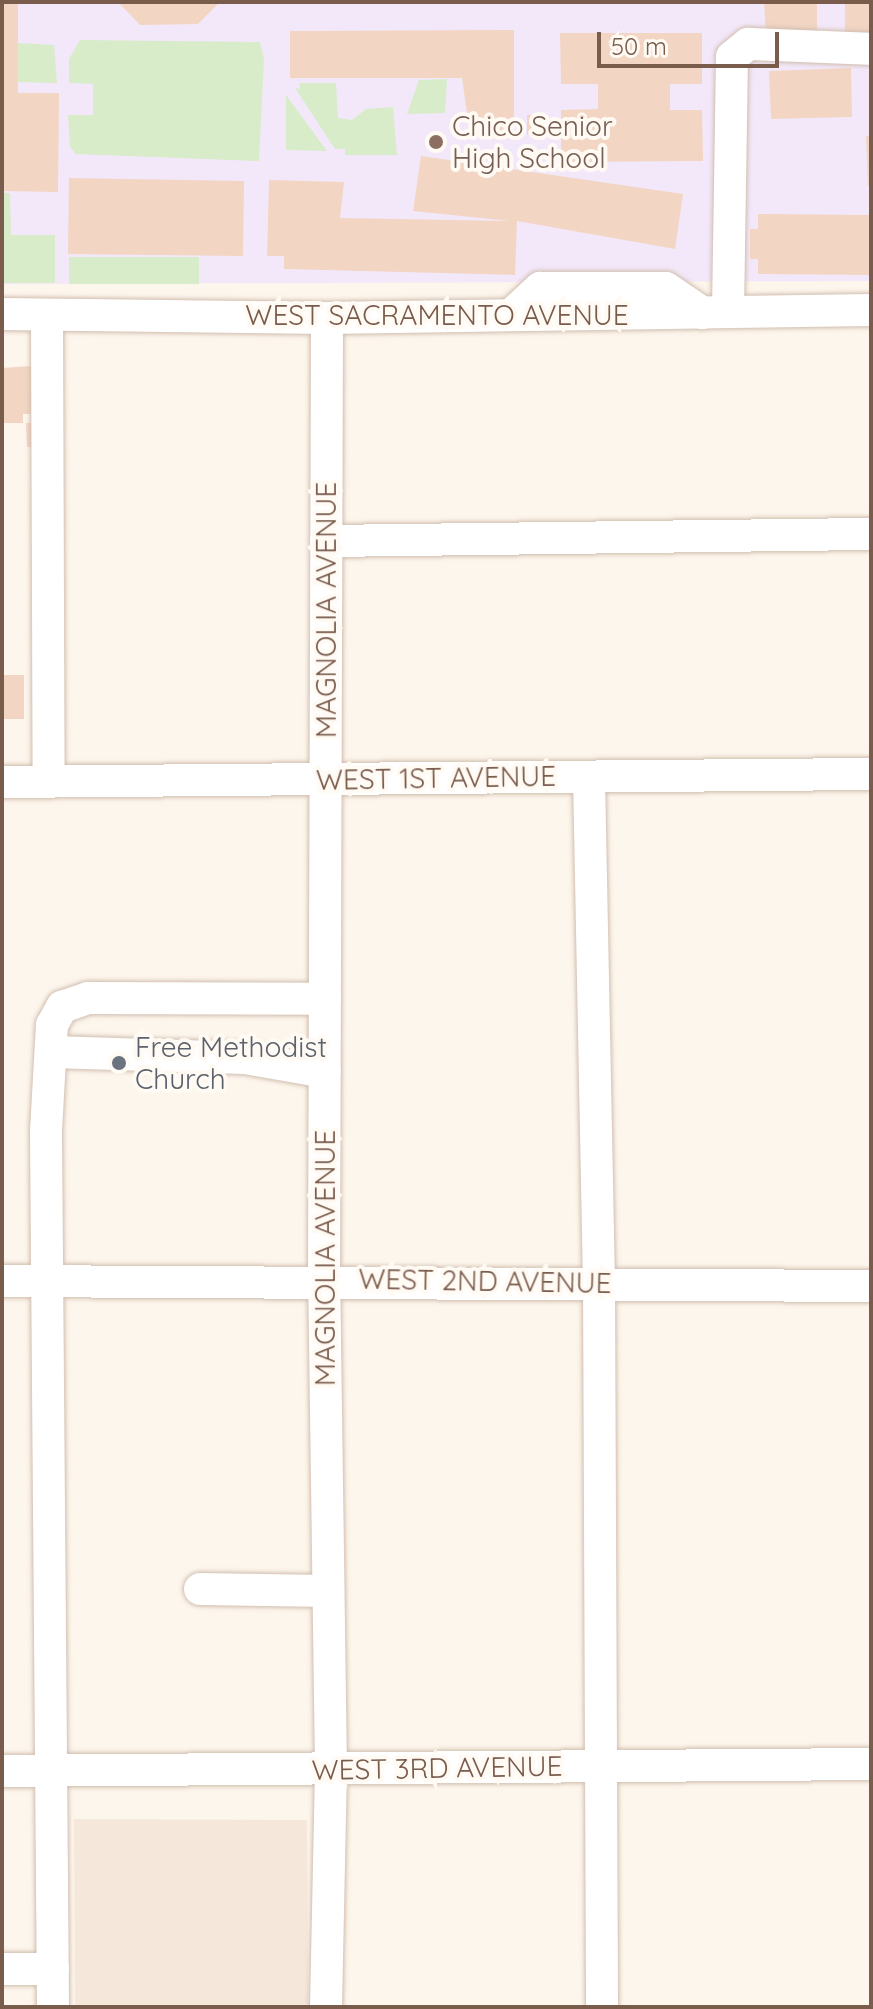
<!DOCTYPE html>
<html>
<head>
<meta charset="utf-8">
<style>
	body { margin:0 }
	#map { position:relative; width:873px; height:2009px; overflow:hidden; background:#fdf6ec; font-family:Quicksand,sans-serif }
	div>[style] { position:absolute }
	.residential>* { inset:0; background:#f5e8da }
	.education>* { inset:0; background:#f3e8fa }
	.green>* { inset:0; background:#d8ecc9 }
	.building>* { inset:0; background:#f3d5c3 }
	.roads { filter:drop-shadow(0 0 2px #d1beb0) drop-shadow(0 0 2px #d1beb0) }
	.minor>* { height:32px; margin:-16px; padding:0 16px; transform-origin:16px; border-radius:16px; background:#fff }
	.dots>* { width:22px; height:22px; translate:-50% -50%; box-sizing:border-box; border:4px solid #fffaf3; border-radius:50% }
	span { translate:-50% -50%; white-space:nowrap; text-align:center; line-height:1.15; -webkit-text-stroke:8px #fffaf3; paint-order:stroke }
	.education-label { font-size:28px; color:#785e54 }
	.left { translate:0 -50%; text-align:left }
	.street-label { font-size:28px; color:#7a5c4d }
	.worship-label { font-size:28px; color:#5b616d }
	.frame { position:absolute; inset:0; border:4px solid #7a5c4d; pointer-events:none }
	.scale { position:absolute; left:597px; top:32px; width:182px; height:36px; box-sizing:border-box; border:4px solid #7a5c4d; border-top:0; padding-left:10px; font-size:24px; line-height:28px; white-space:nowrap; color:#7a5c4d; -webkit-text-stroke:6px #fffaf3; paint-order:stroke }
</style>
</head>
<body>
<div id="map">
	<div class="residential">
		<i style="clip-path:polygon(74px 1819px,307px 1820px,308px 2007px,75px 2007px)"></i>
	</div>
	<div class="education">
		<i style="clip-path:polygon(2px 2px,871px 2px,871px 281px,2px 284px)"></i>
	</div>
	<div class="green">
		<i style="clip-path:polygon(80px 40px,260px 42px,264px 59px,259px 161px,76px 154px,70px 147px,68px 115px,93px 115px,93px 84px,69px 83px,69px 59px)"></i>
		<i style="clip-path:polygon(18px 43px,54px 45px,57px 83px,18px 82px)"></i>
		<i style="clip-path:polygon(447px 79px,445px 113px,407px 114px,419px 80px)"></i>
		<i style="clip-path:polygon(299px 83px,336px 83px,338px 118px,352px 120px,366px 109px,393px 107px,397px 155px,345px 155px,345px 149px,335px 149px,295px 88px,300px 89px)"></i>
		<i style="clip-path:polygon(286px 95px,327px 151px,286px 150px)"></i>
		<i style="clip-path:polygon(2px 193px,10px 193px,11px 235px,55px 235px,55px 283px,2px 283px)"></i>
		<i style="clip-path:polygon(69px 257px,199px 257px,199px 284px,69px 284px)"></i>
	</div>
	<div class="building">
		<i style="clip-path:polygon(2px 2px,18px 2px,18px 93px,59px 93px,58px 192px,2px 191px)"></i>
		<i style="clip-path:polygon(118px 2px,220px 2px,198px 24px,140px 25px)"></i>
		<i style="clip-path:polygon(764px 2px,817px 2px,817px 34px,766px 35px)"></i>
		<i style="clip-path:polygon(845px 2px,871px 2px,871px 42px,845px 42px)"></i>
		<i style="clip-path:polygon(514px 30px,514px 134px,470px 134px,462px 78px,290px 78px,290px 31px)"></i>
		<i style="clip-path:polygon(560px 33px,702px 33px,702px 84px,670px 84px,670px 110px,702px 110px,703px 161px,561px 162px,561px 110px,598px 109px,598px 84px,561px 84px)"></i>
		<i style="clip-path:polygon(851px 68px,852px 117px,771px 119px,769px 71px)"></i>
		<i style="clip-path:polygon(527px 115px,542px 115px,542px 135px,527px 135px)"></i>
		<i style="clip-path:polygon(866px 136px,871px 136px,871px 186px,868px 186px)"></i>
		<i style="clip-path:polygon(421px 156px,683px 194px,675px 249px,517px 221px,515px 275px,284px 269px,284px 256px,267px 256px,269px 180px,344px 182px,340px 218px,510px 221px,413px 211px)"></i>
		<i style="clip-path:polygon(69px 178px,244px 181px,243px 256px,68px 254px)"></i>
		<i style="clip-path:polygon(758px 214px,871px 215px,871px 275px,758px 274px,758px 259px,750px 259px,750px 229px,758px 229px)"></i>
		<i style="clip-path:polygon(31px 366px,32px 414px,23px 414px,23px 423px,2px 423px,2px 368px)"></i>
		<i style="clip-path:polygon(44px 422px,45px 447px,27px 447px,26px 423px)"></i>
		<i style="clip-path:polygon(2px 675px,24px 675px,24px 719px,2px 719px)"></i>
	</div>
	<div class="roads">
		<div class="minor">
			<i style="left:728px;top:312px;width:255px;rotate:-89.1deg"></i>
			<i style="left:732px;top:57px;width:21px;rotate:-39deg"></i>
			<i style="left:748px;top:44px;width:123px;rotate:2.3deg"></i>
			<i style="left:2px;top:314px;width:325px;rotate:0.7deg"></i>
			<i style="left:327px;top:318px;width:544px;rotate:-0.84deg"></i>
			<i style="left:47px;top:315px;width:467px;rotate:89.8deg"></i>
			<i style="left:511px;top:315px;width:40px;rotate:-43deg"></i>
			<i style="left:540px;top:288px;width:126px"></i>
			<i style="left:666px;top:288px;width:45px;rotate:34deg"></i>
			<i style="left:326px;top:541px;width:545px;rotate:-0.74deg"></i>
			<i style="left:589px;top:777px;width:506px;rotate:88.87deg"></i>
			<i style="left:599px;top:1283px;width:724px;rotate:89.76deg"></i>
			<i style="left:2px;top:782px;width:869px;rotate:-0.53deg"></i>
			<i style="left:52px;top:1052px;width:193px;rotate:1.8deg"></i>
			<i style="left:245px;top:1058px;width:81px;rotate:9.9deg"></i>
			<i style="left:2px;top:1281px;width:869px;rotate:0.33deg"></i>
			<i style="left:200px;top:1589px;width:128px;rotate:0.9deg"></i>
			<i style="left:2px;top:1771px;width:869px;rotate:-0.46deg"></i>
			<i style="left:2px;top:1969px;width:51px"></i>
			<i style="left:53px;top:2007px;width:876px;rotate:-90.46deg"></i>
			<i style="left:46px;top:1131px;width:106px;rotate:-86.8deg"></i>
			<i style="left:52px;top:1025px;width:21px;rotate:-61deg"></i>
			<i style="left:62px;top:1007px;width:28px;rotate:-19deg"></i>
			<i style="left:88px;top:998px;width:237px;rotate:0.2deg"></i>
			<i style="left:326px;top:2007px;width:238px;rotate:-88.8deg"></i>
			<i style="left:331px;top:1769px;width:490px;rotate:-90.8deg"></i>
			<i style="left:324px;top:1279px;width:961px;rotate:-89.82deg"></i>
		</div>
	</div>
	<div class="dots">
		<i style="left:436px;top:142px;background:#8d6e63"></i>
		<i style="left:119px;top:1063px;background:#6b7280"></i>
	</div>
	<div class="education-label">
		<span class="left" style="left:452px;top:142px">Chico Senior<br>High School</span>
	</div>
	<div class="street-label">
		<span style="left:437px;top:315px">WEST SACRAMENTO AVENUE</span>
		<span style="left:326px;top:610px;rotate:-90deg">MAGNOLIA AVENUE</span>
		<span style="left:436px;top:778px;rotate:-1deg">WEST 1ST AVENUE</span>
		<span style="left:325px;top:1258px;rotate:-90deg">MAGNOLIA AVENUE</span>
		<span style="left:485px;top:1281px;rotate:1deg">WEST 2ND AVENUE</span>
		<span style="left:437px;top:1768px;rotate:-1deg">WEST 3RD AVENUE</span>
	</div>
	<div class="worship-label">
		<span class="left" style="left:135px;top:1063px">Free Methodist<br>Church</span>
	</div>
	<div class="frame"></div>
	<div class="scale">50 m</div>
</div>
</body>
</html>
